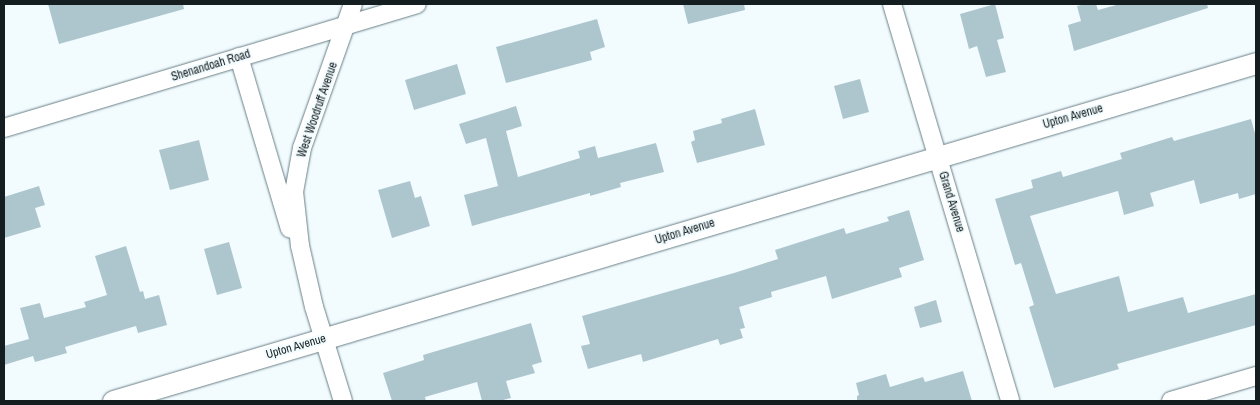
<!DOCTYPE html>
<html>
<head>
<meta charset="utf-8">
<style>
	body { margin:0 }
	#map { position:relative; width:1260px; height:405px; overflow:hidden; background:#f2fcff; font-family:"Archivo Narrow",sans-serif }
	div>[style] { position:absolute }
	.building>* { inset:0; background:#adc6ce }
	.roads { filter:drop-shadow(0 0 1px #687f86) drop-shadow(0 0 1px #687f86) }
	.minor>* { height:18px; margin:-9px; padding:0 9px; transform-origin:9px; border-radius:9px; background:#fff }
	.tertiary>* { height:21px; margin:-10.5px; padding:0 10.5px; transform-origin:10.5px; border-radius:10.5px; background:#fff }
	span { translate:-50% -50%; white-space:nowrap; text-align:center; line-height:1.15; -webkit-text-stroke:4px #f2fcff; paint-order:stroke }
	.street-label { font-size:12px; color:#141d20 }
	.frame { position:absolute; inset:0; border:5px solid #141d20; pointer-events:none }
</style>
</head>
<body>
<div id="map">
	<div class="building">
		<i style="clip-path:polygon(48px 4px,183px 4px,184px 9px,59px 44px)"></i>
		<i style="clip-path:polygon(683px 4px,744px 4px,745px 10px,688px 24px)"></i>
		<i style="clip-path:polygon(995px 4px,1004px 38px,997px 40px,1006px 72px,986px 77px,977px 46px,969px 49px,960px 14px)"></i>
		<i style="clip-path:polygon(1086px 4px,1096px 4px,1098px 10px,1120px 4px,1207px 4px,1208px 8px,1074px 51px,1068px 25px,1081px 21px,1077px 6px)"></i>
		<i style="clip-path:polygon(597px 19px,605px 47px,590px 52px,592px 60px,506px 83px,496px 47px)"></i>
		<i style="clip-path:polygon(457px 64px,466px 94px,414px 110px,405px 80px)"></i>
		<i style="clip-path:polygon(860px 79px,869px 112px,843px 119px,834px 86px)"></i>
		<i style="clip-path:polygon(516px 106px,522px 126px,506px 131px,518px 177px,580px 158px,578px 151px,595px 146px,598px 158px,656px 143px,664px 172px,620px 183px,621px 187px,590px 196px,590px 193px,472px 226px,464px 195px,498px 186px,486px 138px,466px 144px,459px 124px)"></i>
		<i style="clip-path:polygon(755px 109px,765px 145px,697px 163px,691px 142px,695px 140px,693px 131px,722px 123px,721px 119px)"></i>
		<i style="clip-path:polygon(1251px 119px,1256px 137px,1256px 194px,1239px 199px,1238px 193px,1200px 204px,1194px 180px,1150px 193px,1154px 206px,1124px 215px,1118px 191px,1030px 216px,1056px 294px,1119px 276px,1128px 312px,1183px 297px,1188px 313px,1256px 294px,1256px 325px,1117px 364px,1119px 369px,1054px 388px,1029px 307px,1034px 305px,1021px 263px,1015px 265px,995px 199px,1033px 188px,1031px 180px,1061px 171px,1063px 177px,1122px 159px,1120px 153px,1143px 146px,1172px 137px,1174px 141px)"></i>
		<i style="clip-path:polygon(199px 140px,209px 180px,170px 190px,159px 150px)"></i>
		<i style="clip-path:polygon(410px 181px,415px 198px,421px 196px,430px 226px,392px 238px,378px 190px)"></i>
		<i style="clip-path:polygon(39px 186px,45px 205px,35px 208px,41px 227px,4px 238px,4px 197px)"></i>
		<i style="clip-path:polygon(909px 210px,924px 260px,899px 268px,902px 277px,832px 299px,826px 276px,771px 292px,772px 297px,739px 307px,745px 328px,740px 329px,743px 338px,720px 345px,718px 339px,643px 362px,641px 354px,588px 369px,581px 346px,590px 344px,582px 316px,734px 273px,778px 259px,775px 250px,844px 228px,846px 234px,889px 221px,887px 217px)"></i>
		<i style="clip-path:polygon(229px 242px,242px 288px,217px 295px,204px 249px)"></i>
		<i style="clip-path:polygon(126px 246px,140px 292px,143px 291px,145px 299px,159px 295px,167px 325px,138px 333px,136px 326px,65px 347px,67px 353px,35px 362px,33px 356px,4px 365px,4px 346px,29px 339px,20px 308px,40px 303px,44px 318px,86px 307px,84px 302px,107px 295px,95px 256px)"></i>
		<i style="clip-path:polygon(936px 300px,942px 322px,920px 328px,914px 307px)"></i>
		<i style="clip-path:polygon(531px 323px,542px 362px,532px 365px,535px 373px,506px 381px,511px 398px,499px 401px,482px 401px,477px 382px,425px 397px,426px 401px,392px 401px,383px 373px,424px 360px,423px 355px)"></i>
		<i style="clip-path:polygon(963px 371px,972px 401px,857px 401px,857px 396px,859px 395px,856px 383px,886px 374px,890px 387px,923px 377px,925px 382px)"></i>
	</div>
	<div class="roads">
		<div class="minor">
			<i style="left:892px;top:4px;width:414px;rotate:73.4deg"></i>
			<i style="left:239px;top:57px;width:179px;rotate:73.5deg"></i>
			<i style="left:4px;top:128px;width:431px;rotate:-16.7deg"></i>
			<i style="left:343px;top:401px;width:98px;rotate:-107.1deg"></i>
			<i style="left:314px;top:307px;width:63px;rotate:-102.9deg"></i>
			<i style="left:300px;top:246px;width:54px;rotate:-96.3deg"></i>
			<i style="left:294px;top:192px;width:45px;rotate:-79.7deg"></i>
			<i style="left:302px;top:148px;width:153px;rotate:-70.5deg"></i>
			<i style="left:1171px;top:401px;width:89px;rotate:-16.4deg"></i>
		</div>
		<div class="tertiary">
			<i style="left:113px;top:401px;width:1192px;rotate:-16.47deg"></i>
		</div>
	</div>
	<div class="street-label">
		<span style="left:211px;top:66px;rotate:-17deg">Shenandoah Road</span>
		<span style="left:318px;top:110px;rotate:-71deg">West Woodruff Avenue</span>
		<span style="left:1073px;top:117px;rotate:-16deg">Upton Avenue</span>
		<span style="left:951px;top:202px;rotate:73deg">Grand Avenue</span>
		<span style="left:685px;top:232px;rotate:-17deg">Upton Avenue</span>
		<span style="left:296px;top:347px;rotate:-16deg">Upton Avenue</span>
	</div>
	<div class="frame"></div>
</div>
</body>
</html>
